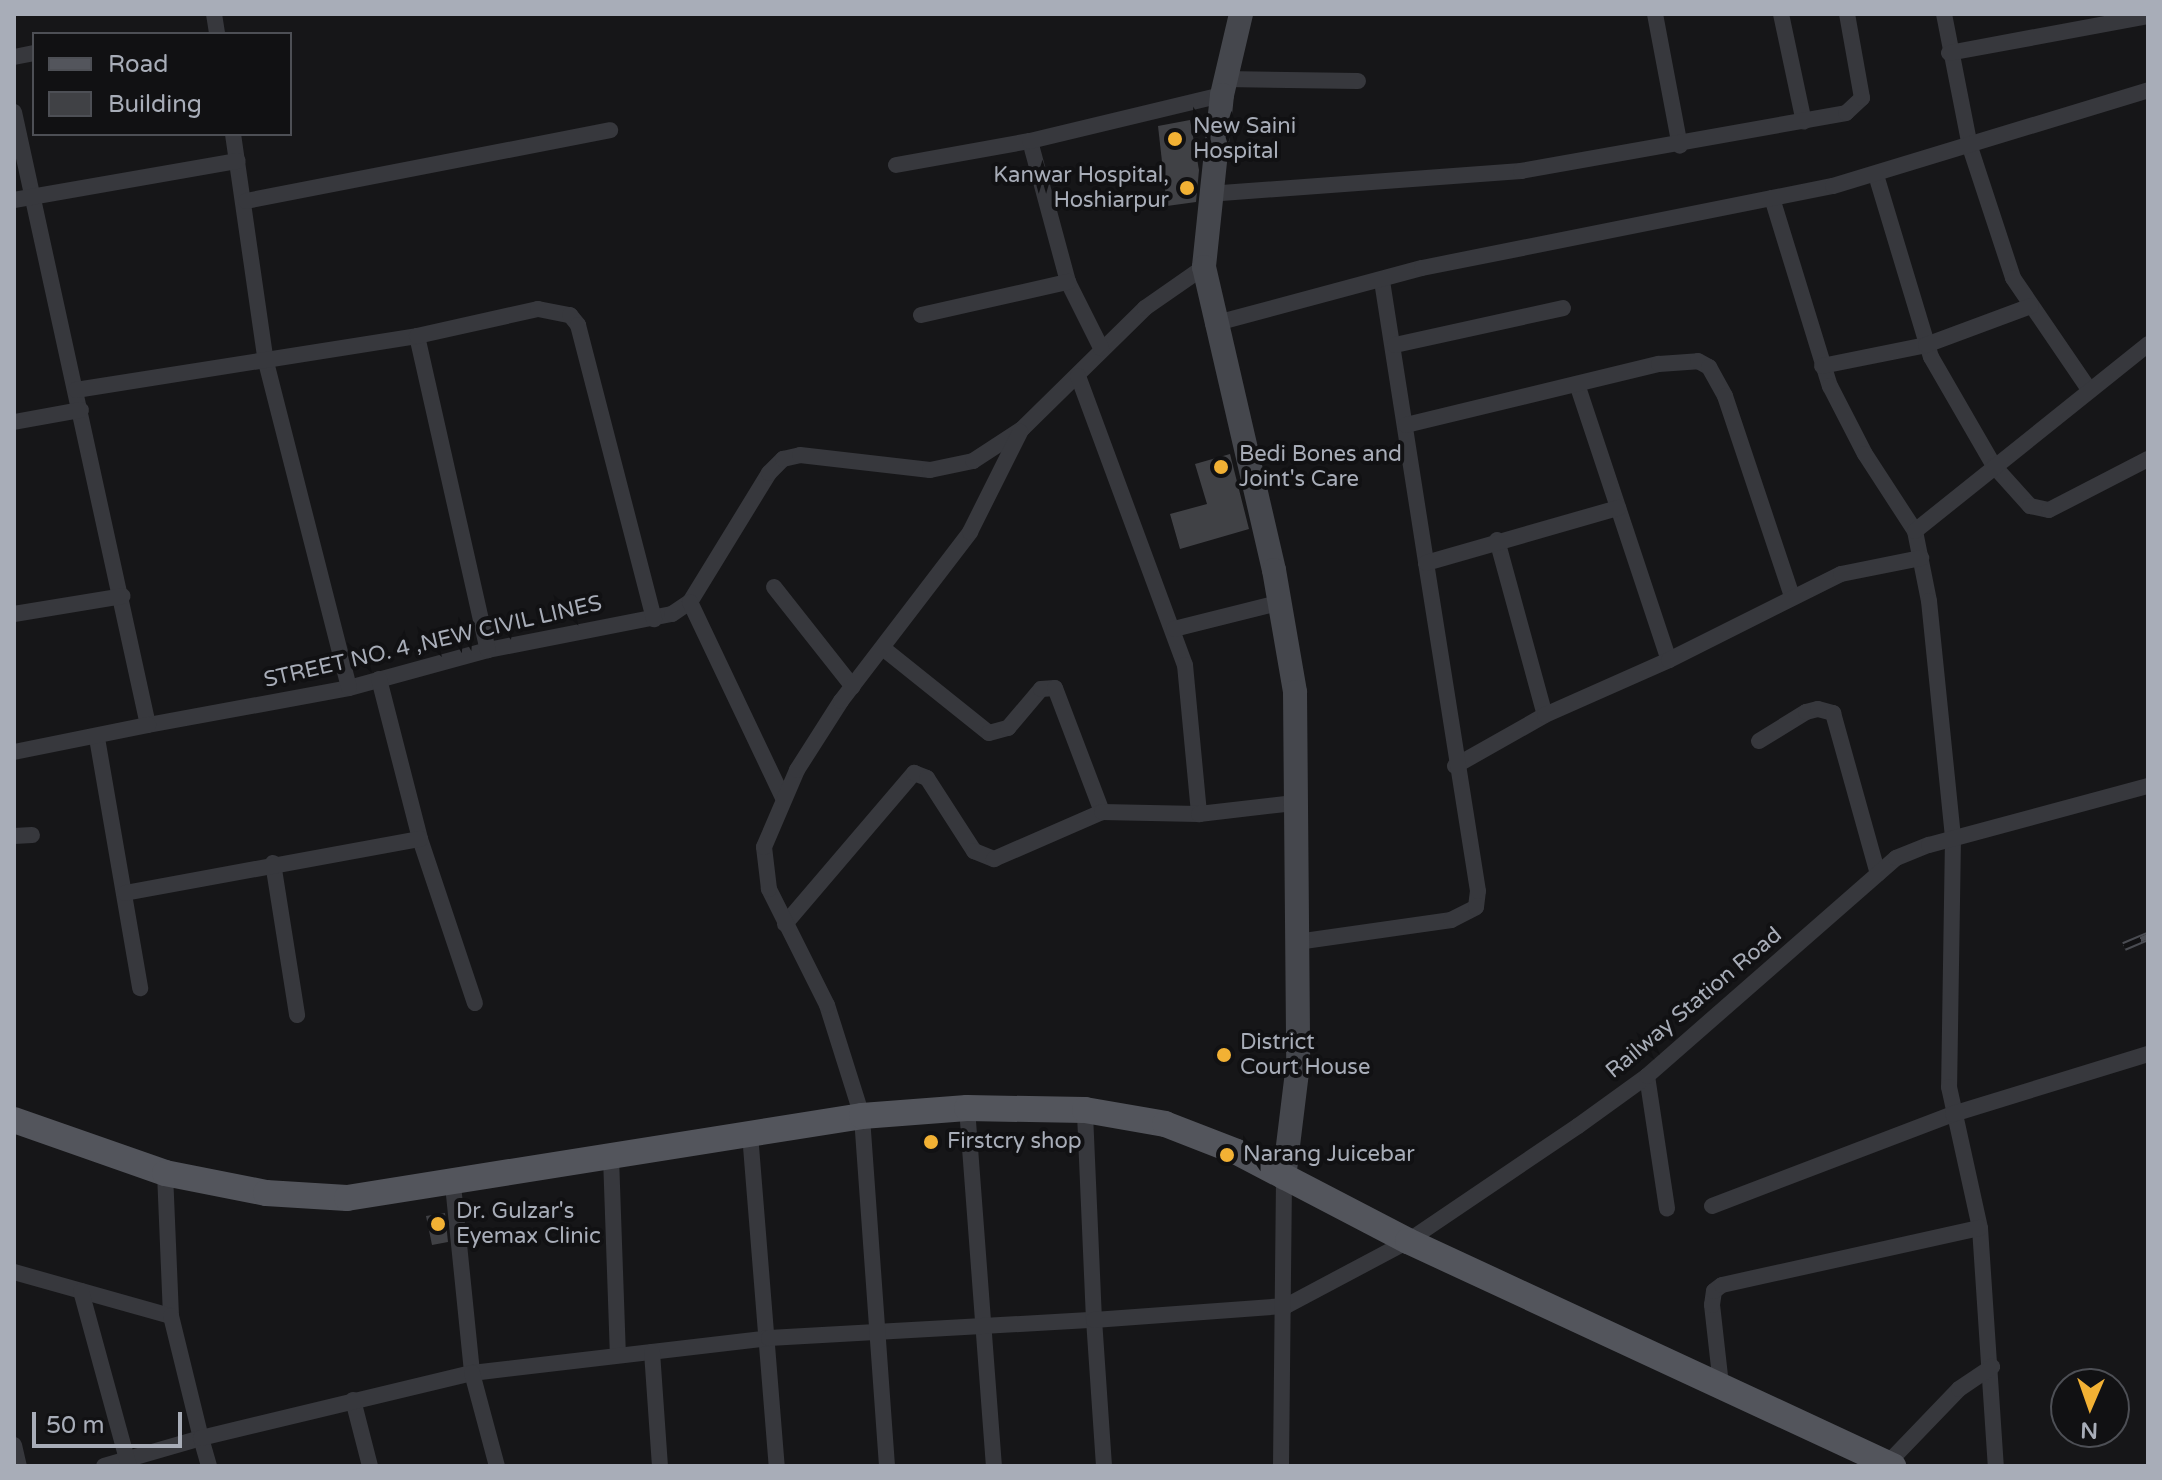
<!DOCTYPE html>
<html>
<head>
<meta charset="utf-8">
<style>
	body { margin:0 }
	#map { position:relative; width:2162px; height:1480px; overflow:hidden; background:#161618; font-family:"Varela Round",sans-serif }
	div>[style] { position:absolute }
	.building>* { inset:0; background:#404145 }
	.street>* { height:16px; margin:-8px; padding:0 8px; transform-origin:8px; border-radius:8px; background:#37383d }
	.secondary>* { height:24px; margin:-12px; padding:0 12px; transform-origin:12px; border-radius:12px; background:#45474d }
	.primary>* { height:26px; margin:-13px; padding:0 13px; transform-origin:13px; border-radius:13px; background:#53555c }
	.rail>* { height:9px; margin-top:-4.5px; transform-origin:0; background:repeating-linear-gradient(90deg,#111113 0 18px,#4a4c52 0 36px); box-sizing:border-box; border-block:2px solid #4a4c52 }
	.dots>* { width:22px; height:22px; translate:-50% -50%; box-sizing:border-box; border:4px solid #111113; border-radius:50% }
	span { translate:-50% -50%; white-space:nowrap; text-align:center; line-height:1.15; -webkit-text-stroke:8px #111113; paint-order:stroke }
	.poi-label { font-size:22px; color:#a8adb8 }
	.left { translate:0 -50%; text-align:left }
	.right { translate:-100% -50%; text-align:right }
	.street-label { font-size:22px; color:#a8adb8 }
	.frame { position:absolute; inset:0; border:16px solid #a8adb8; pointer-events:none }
	.legend { position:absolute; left:32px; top:32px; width:260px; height:104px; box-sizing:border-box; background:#111113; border:2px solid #4d4f55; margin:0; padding:10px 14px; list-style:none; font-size:24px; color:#a8adb8 }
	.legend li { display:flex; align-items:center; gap:16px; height:40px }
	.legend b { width:40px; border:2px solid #4d4f55 }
	.north { position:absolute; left:2050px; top:1368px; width:80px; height:80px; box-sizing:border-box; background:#111113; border:2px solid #4d4f55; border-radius:50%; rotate:182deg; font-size:22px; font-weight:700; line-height:32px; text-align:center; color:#a8adb8 }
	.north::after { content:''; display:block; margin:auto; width:28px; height:36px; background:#f2b134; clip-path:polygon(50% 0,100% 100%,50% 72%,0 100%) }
	.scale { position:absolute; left:32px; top:1412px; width:150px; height:36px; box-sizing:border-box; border:4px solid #a8adb8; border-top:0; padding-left:10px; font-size:24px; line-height:28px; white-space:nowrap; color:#a8adb8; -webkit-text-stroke:6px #111113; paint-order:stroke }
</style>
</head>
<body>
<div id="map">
	<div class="building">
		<i style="clip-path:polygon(1190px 120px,1199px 170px,1196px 202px,1167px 206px,1158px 126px)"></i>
		<i style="clip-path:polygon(1230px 454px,1249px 529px,1180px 549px,1170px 514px,1207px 504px,1195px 464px)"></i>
		<i style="clip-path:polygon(445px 1213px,448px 1242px,432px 1245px,426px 1216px)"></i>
	</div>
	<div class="street">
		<i style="left:214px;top:14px;width:20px;rotate:81deg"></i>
		<i style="left:1655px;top:14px;width:134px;rotate:79.3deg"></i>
		<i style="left:1781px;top:14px;width:110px;rotate:78deg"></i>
		<i style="left:1944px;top:14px;width:136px;rotate:78.9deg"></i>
		<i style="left:1970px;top:147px;width:138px;rotate:71.8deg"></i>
		<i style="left:2013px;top:278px;width:133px;rotate:55.7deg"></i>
		<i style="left:1949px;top:53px;width:202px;rotate:-10.5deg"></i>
		<i style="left:14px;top:57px;width:20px;rotate:-11deg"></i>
		<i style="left:1225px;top:79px;width:133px;rotate:0.9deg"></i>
		<i style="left:14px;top:112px;width:627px;rotate:77.67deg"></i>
		<i style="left:148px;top:725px;width:204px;rotate:-10.4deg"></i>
		<i style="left:349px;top:688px;width:144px;rotate:-15.3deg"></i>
		<i style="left:488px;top:650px;width:187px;rotate:-11.1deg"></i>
		<i style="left:672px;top:614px;width:22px;rotate:-34deg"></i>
		<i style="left:690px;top:602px;width:151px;rotate:-58.5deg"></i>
		<i style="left:769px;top:473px;width:20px;rotate:-45deg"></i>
		<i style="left:783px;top:459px;width:17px;rotate:-13deg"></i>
		<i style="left:800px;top:455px;width:131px;rotate:6.6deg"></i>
		<i style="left:930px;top:470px;width:44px;rotate:-11.8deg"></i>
		<i style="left:973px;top:461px;width:59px;rotate:-33.1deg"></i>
		<i style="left:1022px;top:429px;width:173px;rotate:-44.5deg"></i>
		<i style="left:1145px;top:308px;width:72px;rotate:-34.8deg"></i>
		<i style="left:233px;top:134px;width:230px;rotate:81.8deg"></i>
		<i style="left:266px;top:362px;width:336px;rotate:75.7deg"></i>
		<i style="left:1030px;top:141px;width:146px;rotate:74.9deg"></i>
		<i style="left:1068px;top:282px;width:74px;rotate:63.4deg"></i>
		<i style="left:896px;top:165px;width:136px;rotate:-10.2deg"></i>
		<i style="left:1030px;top:141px;width:197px;rotate:-13.5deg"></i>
		<i style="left:1876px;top:175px;width:190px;rotate:73.2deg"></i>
		<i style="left:1931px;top:357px;width:126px;rotate:60deg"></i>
		<i style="left:1994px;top:466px;width:54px;rotate:48deg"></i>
		<i style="left:2030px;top:506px;width:19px;rotate:12deg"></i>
		<i style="left:2049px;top:510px;width:111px;rotate:-27.3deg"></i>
		<i style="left:1208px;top:194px;width:314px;rotate:-4.2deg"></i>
		<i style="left:1521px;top:171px;width:330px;rotate:-10.1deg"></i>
		<i style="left:1846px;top:113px;width:22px;rotate:-43deg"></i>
		<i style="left:1862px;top:98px;width:85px;rotate:-100.1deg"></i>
		<i style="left:1772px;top:198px;width:197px;rotate:72.9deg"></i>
		<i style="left:1830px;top:386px;width:76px;rotate:62.8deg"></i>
		<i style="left:1865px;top:454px;width:92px;rotate:57deg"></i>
		<i style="left:1915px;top:531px;width:71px;rotate:78.7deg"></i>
		<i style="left:1929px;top:601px;width:238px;rotate:84.2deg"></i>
		<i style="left:1953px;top:838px;width:249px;rotate:90.9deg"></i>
		<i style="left:1949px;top:1087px;width:144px;rotate:77.6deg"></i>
		<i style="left:1980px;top:1228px;width:239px;rotate:86.2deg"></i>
		<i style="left:14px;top:200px;width:227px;rotate:-9.9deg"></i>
		<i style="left:246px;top:201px;width:371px;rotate:-11deg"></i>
		<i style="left:1382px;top:281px;width:285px;rotate:81.1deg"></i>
		<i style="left:921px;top:315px;width:151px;rotate:-12.7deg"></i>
		<i style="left:1213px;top:324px;width:216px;rotate:-15deg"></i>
		<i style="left:1422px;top:268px;width:419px;rotate:-11.3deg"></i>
		<i style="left:1833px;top:186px;width:329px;rotate:-16.9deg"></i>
		<i style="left:417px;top:336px;width:322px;rotate:77.3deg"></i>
		<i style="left:1395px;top:345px;width:172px;rotate:-12.4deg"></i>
		<i style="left:1822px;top:366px;width:106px;rotate:-11.4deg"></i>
		<i style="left:1926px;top:345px;width:112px;rotate:-20.4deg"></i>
		<i style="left:1078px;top:376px;width:308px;rotate:69.7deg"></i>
		<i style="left:1185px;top:665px;width:150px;rotate:84.6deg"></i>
		<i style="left:1577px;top:384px;width:291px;rotate:71.6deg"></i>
		<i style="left:76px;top:390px;width:345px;rotate:-9deg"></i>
		<i style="left:417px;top:336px;width:124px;rotate:-12.6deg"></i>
		<i style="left:538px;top:309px;width:33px;rotate:11deg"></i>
		<i style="left:570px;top:315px;width:13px;rotate:51deg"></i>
		<i style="left:578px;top:325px;width:304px;rotate:75.5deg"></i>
		<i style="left:14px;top:422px;width:68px;rotate:-10.2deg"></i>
		<i style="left:1406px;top:425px;width:260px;rotate:-13.6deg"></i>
		<i style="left:1659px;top:364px;width:39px;rotate:-4deg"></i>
		<i style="left:1698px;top:361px;width:13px;rotate:29deg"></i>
		<i style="left:1709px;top:367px;width:33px;rotate:61deg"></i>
		<i style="left:1725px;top:396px;width:211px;rotate:71.5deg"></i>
		<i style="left:1915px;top:531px;width:299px;rotate:-38.7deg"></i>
		<i style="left:1497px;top:540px;width:181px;rotate:74.7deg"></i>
		<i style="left:774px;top:587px;width:127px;rotate:51.7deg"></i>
		<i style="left:690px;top:602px;width:217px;rotate:64.6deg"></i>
		<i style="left:14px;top:614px;width:110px;rotate:-9.4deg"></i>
		<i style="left:1174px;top:629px;width:107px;rotate:-14deg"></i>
		<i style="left:884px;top:649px;width:134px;rotate:38.7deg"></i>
		<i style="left:989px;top:733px;width:20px;rotate:-15deg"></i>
		<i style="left:1008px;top:728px;width:51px;rotate:-49.8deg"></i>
		<i style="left:1041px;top:689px;width:14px;rotate:-4deg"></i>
		<i style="left:1055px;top:688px;width:133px;rotate:69.2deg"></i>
		<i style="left:379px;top:679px;width:165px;rotate:75.6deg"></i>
		<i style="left:420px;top:839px;width:173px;rotate:71.5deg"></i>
		<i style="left:97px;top:738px;width:254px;rotate:80.2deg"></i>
		<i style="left:1759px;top:741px;width:55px;rotate:-31.7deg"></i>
		<i style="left:1806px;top:712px;width:12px;rotate:-14deg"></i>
		<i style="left:1818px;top:709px;width:16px;rotate:15deg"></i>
		<i style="left:1833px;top:713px;width:167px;rotate:74.4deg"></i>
		<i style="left:14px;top:752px;width:137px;rotate:-11.4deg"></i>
		<i style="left:1455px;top:766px;width:103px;rotate:-29.5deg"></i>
		<i style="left:1545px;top:715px;width:136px;rotate:-23.9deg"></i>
		<i style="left:1669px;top:660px;width:192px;rotate:-26.6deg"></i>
		<i style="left:1841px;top:574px;width:82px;rotate:-11.3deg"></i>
		<i style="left:14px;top:836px;width:18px;rotate:-3deg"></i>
		<i style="left:273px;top:863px;width:154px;rotate:81deg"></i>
		<i style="left:125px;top:893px;width:300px;rotate:-10.4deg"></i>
		<i style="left:785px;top:924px;width:199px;rotate:-49.5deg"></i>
		<i style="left:914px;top:773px;width:14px;rotate:21deg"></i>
		<i style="left:927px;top:778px;width:87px;rotate:57.2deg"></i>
		<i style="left:974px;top:851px;width:22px;rotate:22deg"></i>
		<i style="left:994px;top:859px;width:118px;rotate:-23.5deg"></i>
		<i style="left:1102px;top:812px;width:97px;rotate:1.2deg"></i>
		<i style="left:1199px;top:814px;width:96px;rotate:-6.6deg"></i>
		<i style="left:1297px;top:942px;width:156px;rotate:-8.1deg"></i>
		<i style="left:1451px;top:920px;width:28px;rotate:-27deg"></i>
		<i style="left:1476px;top:907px;width:16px;rotate:-83deg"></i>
		<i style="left:1478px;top:891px;width:332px;rotate:-99deg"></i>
		<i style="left:1426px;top:563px;width:200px;rotate:-16deg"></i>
		<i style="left:1647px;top:1076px;width:134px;rotate:81.4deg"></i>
		<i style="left:967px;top:1108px;width:359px;rotate:85.7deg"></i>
		<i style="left:750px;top:1134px;width:333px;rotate:85.4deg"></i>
		<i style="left:611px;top:1157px;width:198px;rotate:88deg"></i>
		<i style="left:165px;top:1173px;width:143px;rotate:87.6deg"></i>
		<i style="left:453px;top:1185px;width:189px;rotate:84.2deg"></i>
		<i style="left:472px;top:1373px;width:299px;rotate:-6.7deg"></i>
		<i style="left:769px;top:1338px;width:325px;rotate:-3.2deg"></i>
		<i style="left:1094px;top:1320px;width:210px;rotate:-92.5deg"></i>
		<i style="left:1712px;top:1206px;width:258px;rotate:-20.9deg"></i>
		<i style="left:1953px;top:1114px;width:204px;rotate:-17.1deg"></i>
		<i style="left:14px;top:1272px;width:163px;rotate:15.7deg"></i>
		<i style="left:171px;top:1316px;width:126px;rotate:76.2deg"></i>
		<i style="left:201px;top:1438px;width:101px;rotate:163.9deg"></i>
		<i style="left:81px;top:1291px;width:181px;rotate:74.7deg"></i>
		<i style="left:652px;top:1352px;width:114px;rotate:86deg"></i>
		<i style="left:1721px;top:1385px;width:81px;rotate:-96.4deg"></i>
		<i style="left:1712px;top:1305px;width:14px;rotate:-82deg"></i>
		<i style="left:1714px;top:1291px;width:10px;rotate:-37deg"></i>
		<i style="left:1722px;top:1285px;width:264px;rotate:-12.5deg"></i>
		<i style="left:353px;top:1400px;width:68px;rotate:75.6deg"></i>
		<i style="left:14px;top:1445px;width:22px;rotate:77deg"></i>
		<i style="left:209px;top:1466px;width:29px;rotate:-106deg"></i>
		<i style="left:201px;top:1438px;width:279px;rotate:-13.5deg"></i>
		<i style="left:472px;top:1373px;width:96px;rotate:75deg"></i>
		<i style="left:887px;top:1466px;width:351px;rotate:-94.1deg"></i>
		<i style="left:862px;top:1116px;width:116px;rotate:-107.5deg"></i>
		<i style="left:827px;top:1005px;width:130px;rotate:-116.6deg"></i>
		<i style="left:769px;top:889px;width:42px;rotate:-96.8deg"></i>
		<i style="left:764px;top:847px;width:84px;rotate:-66.8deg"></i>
		<i style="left:797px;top:770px;width:82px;rotate:-57.5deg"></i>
		<i style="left:841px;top:701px;width:213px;rotate:-52.6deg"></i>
		<i style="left:970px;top:532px;width:112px;rotate:-63.4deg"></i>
		<i style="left:1104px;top:1466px;width:146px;rotate:-93.9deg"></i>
		<i style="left:1094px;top:1320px;width:193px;rotate:-4.2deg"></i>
		<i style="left:1286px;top:1306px;width:138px;rotate:-28deg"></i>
		<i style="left:1408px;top:1241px;width:205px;rotate:-34.1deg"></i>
		<i style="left:1578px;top:1126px;width:85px;rotate:-35.9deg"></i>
		<i style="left:1647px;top:1076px;width:331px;rotate:-41.2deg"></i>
		<i style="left:1896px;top:858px;width:35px;rotate:-22deg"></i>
		<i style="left:1929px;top:845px;width:227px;rotate:-15.1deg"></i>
		<i style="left:1281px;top:1466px;width:288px;rotate:-89.4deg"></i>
		<i style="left:1885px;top:1466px;width:107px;rotate:-46.1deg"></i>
		<i style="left:1959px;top:1389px;width:40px;rotate:-34deg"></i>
	</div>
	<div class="secondary">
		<i style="left:1241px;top:14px;width:83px;rotate:103.2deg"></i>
		<i style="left:1222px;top:95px;width:173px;rotate:96deg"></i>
		<i style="left:1204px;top:267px;width:311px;rotate:77deg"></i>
		<i style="left:1274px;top:570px;width:124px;rotate:80.2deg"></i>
		<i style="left:1295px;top:692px;width:372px;rotate:89.5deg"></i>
		<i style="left:1298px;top:1064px;width:115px;rotate:97deg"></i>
	</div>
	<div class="primary">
		<i style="left:14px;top:1120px;width:160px;rotate:19.3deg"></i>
		<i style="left:165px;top:1173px;width:103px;rotate:11.2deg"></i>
		<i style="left:266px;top:1193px;width:81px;rotate:3.5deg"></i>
		<i style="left:347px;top:1198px;width:521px;rotate:-9.05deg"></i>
		<i style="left:862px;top:1116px;width:105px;rotate:-4.4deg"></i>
		<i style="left:967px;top:1108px;width:118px;rotate:1deg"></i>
		<i style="left:1085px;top:1110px;width:81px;rotate:9.9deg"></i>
		<i style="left:1165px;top:1124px;width:77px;rotate:21.3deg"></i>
		<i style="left:1237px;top:1152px;width:193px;rotate:27.5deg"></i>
		<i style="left:1408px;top:1241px;width:535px;rotate:24.89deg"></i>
	</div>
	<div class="rail">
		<i style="left:2124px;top:946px;width:26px;rotate:-23deg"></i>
	</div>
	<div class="dots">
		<i style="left:1175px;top:139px;background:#f2b134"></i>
		<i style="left:1187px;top:188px;background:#f2b134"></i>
		<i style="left:1221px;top:467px;background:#f2b134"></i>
		<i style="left:1224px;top:1055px;background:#f2b134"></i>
		<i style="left:931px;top:1142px;background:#f2b134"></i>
		<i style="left:1227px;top:1155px;background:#f2b134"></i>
		<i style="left:438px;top:1224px;background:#f2b134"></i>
	</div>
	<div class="poi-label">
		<span class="left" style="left:1193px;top:139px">New Saini<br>Hospital</span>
		<span class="right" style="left:1169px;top:188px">Kanwar Hospital,<br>Hoshiarpur</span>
		<span class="left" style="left:1239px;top:467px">Bedi Bones and<br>Joint's Care</span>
		<span class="left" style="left:1240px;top:1055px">District<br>Court House</span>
		<span class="left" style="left:947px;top:1142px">Firstcry shop</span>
		<span class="left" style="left:1243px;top:1155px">Narang Juicebar</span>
		<span class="left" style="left:456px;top:1224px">Dr. Gulzar's<br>Eyemax Clinic</span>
	</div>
	<div class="street-label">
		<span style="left:433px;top:642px;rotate:-13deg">STREET NO. 4 ,NEW CIVIL LINES</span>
		<span style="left:1694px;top:1003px;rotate:-40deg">Railway Station Road</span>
	</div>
	<div class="frame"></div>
	<ul class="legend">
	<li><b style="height:10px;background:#53555c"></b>Road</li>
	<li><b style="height:22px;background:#404145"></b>Building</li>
	</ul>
	<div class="north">N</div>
	<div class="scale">50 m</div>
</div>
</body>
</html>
